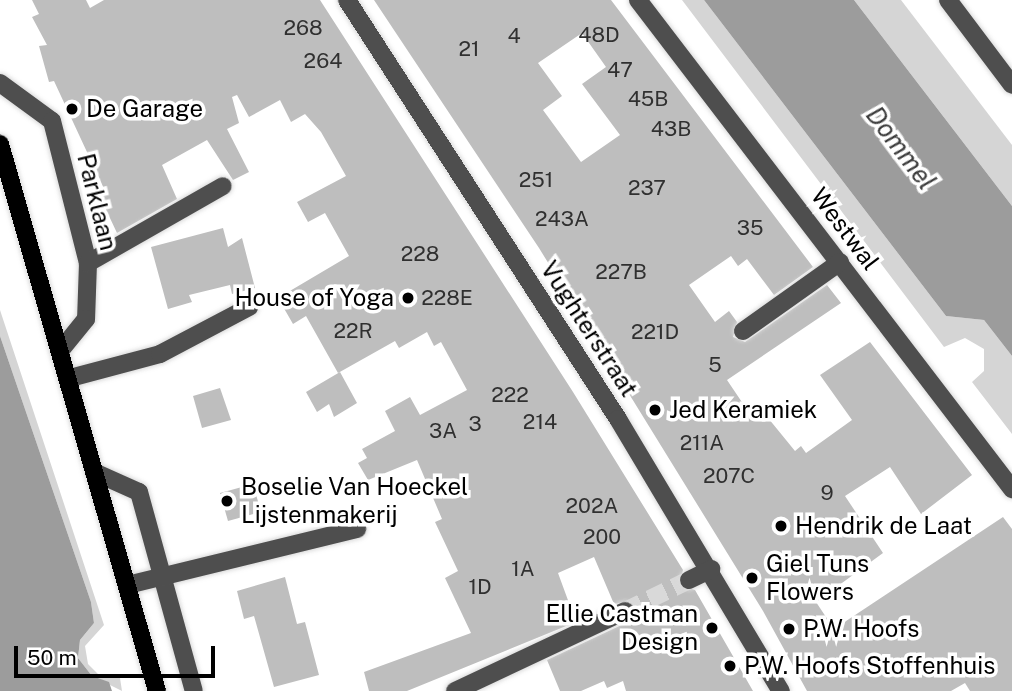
<!DOCTYPE html>
<html>
<head>
<meta charset="utf-8">
<style>
	body { margin:0 }
	#map { position:relative; width:1012px; height:691px; overflow:hidden; background:#fff; font-family:"Public Sans",sans-serif }
	div>[style] { position:absolute }
	.green>* { inset:0; background:#d5d5d5 }
	.water>* { inset:0; background:#9c9c9c }
	.building>* { inset:0; background:#bebebe }
	.minor-tunnel>* { height:18px; margin-top:-9px; transform-origin:0; background:repeating-linear-gradient(90deg,#d9d9d9 0 18px,transparent 0 27px) }
	.roads { filter:drop-shadow(0 0 2px #dbdbdb) drop-shadow(0 0 2px #dbdbdb) }
	.minor>* { height:18px; margin:-9px; padding:0 9px; transform-origin:9px; border-radius:9px; background:#4e4e4e }
	.major>* { height:18px; margin:-9px; padding:0 9px; transform-origin:9px; border-radius:9px; background:#000 }
	.dots>* { width:19px; height:19px; translate:-50% -50%; box-sizing:border-box; border:4px solid #fff; border-radius:50% }
	span { translate:-50% -50%; white-space:nowrap; text-align:center; line-height:1.15; -webkit-text-stroke:7px #fff; paint-order:stroke }
	.number-label { font-size:21px; color:#303030 }
	.number-label span { -webkit-text-stroke-width:0 }
	.poi-label { font-size:24px; color:#000 }
	.left { translate:0 -50%; text-align:left }
	.right { translate:-100% -50%; text-align:right }
	.street-label { font-size:24px; color:#000 }
	.water-label { font-size:26px; color:#3d3d3d; font-style:italic }
	.scale { position:absolute; left:14px; top:646px; width:201px; height:32px; box-sizing:border-box; border:4px solid #000; border-top:0; padding-left:9px; font-size:21px; line-height:24px; white-space:nowrap; color:#000; -webkit-text-stroke:5px #fff; paint-order:stroke }
</style>
</head>
<body>
<div id="map">
	<div class="green">
		<i style="clip-path:polygon(682px 0,704px 0,946px 316px,984px 320px,1012px 356px,1012px 434px,972px 382px,984px 371px,984px 349px,965px 338px,944px 347px)"></i>
		<i style="clip-path:polygon(854px 0,901px 0,1012px 145px,1012px 206px)"></i>
		<i style="clip-path:polygon(0 310px,104px 625px,85px 646px,88px 664px,101px 677px,120px 678px,122px 691px,92px 676px,78px 658px,80px 640px,94px 623px,91px 602px,0 336px)"></i>
	</div>
	<div class="water">
		<i style="clip-path:polygon(704px 0,854px 0,1012px 206px,1012px 356px,984px 320px,946px 316px)"></i>
		<i style="clip-path:polygon(0 336px,91px 602px,94px 623px,80px 640px,78px 658px,92px 676px,109px 682px,112px 691px,0 691px)"></i>
	</div>
	<div class="building">
		<i style="clip-path:polygon(32px 0,86px 0,90px 8px,104px 0,320px 0,573px 392px,683px 570px,679px 585px,695px 590px,753px 691px,626px 691px,623px 681px,607px 688px,604px 681px,581px 691px,560px 691px,547px 660px,630px 621px,636px 613px,631px 601px,614px 604px,594px 557px,558px 573px,576px 622px,407px 691px,369px 691px,364px 672px,471px 633px,445px 578px,458px 571px,435px 522px,442px 519px,417px 460px,368px 480px,358px 463px,367px 458px,362px 449px,395px 431px,385px 411px,410px 397px,420px 415px,467px 390px,441px 342px,434px 346px,427px 332px,399px 348px,395px 341px,338px 373px,306px 316px,293px 324px,278px 298px,349px 256px,325px 213px,308px 222px,297px 202px,346px 176px,321px 132px,305px 114px,291px 122px,280px 100px,249px 117px,237px 95px,232px 97px,239px 123px,227px 129px,249px 172px,233px 180px,207px 140px,162px 165px,177px 199px,117px 233px,101px 199px,106px 193px,54px 81px,49px 82px,39px 46px,47px 45px,32px 17px,39px 14px)"></i>
		<i style="clip-path:polygon(evenodd,374px 0,611px 0,813px 267px,774px 295px,747px 259px,738px 266px,731px 256px,689px 285px,715px 322px,729px 311px,737px 322px,733px 337px,745px 342px,827px 285px,841px 303px,727px 380px,754px 420px,764px 413px,795px 451px,801px 446px,806px 453px,852px 420px,820px 375px,870px 342px,972px 475px,921px 514px,890px 467px,845px 496px,883px 553px,816px 602px,834px 629px,1003px 517px,1012px 529px,1012px 691px,970px 691px,965px 683px,951px 691px,807px 691px,763px 611px,539px 248px,374px 0,582px 33px,606px 67px,582px 84px,620px 135px,581px 162px,543px 110px,562px 96px,538px 63px,582px 33px)"></i>
		<i style="clip-path:polygon(223px 228px,228px 247px,242px 238px,255px 288px,232px 294px,230px 285px,189px 295px,192px 302px,168px 309px,151px 247px)"></i>
		<i style="clip-path:polygon(340px 372px,357px 403px,334px 417px,329px 404px,317px 412px,306px 392px)"></i>
		<i style="clip-path:polygon(220px 388px,231px 420px,202px 428px,193px 396px)"></i>
		<i style="clip-path:polygon(253px 484px,261px 512px,228px 521px,220px 493px)"></i>
		<i style="clip-path:polygon(285px 577px,297px 624px,305px 622px,319px 675px,274px 687px,254px 616px,244px 619px,237px 591px)"></i>
	</div>
	<div class="minor-tunnel">
		<i style="left:625px;top:611px;width:71px;rotate:-25.8deg"></i>
	</div>
	<div class="roads">
		<div class="minor">
			<i style="left:347px;top:0;width:499px;rotate:57.1deg"></i>
			<i style="left:618px;top:419px;width:317px;rotate:59.1deg"></i>
			<i style="left:638px;top:0;width:616px;rotate:52.59deg"></i>
			<i style="left:948px;top:0;width:106px;rotate:53deg"></i>
			<i style="left:0;top:83px;width:64px;rotate:36.2deg"></i>
			<i style="left:52px;top:121px;width:146px;rotate:75.8deg"></i>
			<i style="left:88px;top:263px;width:56px;rotate:92deg"></i>
			<i style="left:86px;top:319px;width:41px;rotate:129.1deg"></i>
			<i style="left:88px;top:263px;width:155px;rotate:-29.7deg"></i>
			<i style="left:743px;top:331px;width:119px;rotate:-35.4deg"></i>
			<i style="left:70px;top:378px;width:93px;rotate:-14.9deg"></i>
			<i style="left:160px;top:354px;width:101px;rotate:-27.8deg"></i>
			<i style="left:94px;top:472px;width:49px;rotate:24deg"></i>
			<i style="left:139px;top:492px;width:206px;rotate:74.6deg"></i>
			<i style="left:689px;top:580px;width:25px;rotate:-26deg"></i>
			<i style="left:127px;top:585px;width:237px;rotate:-13.7deg"></i>
			<i style="left:455px;top:691px;width:188px;rotate:-25.2deg"></i>
		</div>
		<div class="major">
			<i style="left:0;top:144px;width:569px;rotate:73.99deg"></i>
		</div>
	</div>
	<div class="dots">
		<i style="left:72px;top:109px;background:#000"></i>
		<i style="left:408px;top:298px;background:#000"></i>
		<i style="left:655px;top:410px;background:#000"></i>
		<i style="left:227px;top:501px;background:#000"></i>
		<i style="left:781px;top:526px;background:#000"></i>
		<i style="left:752px;top:578px;background:#000"></i>
		<i style="left:712px;top:628px;background:#000"></i>
		<i style="left:789px;top:629px;background:#000"></i>
		<i style="left:730px;top:666px;background:#000"></i>
	</div>
	<div class="number-label">
		<span style="left:303px;top:28px">268</span>
		<span style="left:599px;top:35px">48D</span>
		<span style="left:514px;top:36px">4</span>
		<span style="left:469px;top:49px">21</span>
		<span style="left:323px;top:61px">264</span>
		<span style="left:620px;top:70px">47</span>
		<span style="left:648px;top:99px">45B</span>
		<span style="left:671px;top:129px">43B</span>
		<span style="left:536px;top:180px">251</span>
		<span style="left:647px;top:188px">237</span>
		<span style="left:562px;top:219px">243A</span>
		<span style="left:750px;top:228px">35</span>
		<span style="left:420px;top:254px">228</span>
		<span style="left:621px;top:272px">227B</span>
		<span style="left:447px;top:298px">228E</span>
		<span style="left:353px;top:331px">22R</span>
		<span style="left:655px;top:332px">221D</span>
		<span style="left:715px;top:365px">5</span>
		<span style="left:510px;top:395px">222</span>
		<span style="left:540px;top:422px">214</span>
		<span style="left:475px;top:424px">3</span>
		<span style="left:443px;top:431px">3A</span>
		<span style="left:702px;top:443px">211A</span>
		<span style="left:729px;top:476px">207C</span>
		<span style="left:827px;top:493px">9</span>
		<span style="left:592px;top:506px">202A</span>
		<span style="left:602px;top:537px">200</span>
		<span style="left:523px;top:569px">1A</span>
		<span style="left:480px;top:587px">1D</span>
	</div>
	<div class="poi-label">
		<span class="left" style="left:86px;top:109px">De Garage</span>
		<span class="right" style="left:394px;top:298px">House of Yoga</span>
		<span class="left" style="left:669px;top:410px">Jed Keramiek</span>
		<span class="left" style="left:241px;top:501px">Boselie Van Hoeckel<br>Lijstenmakerij</span>
		<span class="left" style="left:795px;top:526px">Hendrik de Laat</span>
		<span class="left" style="left:766px;top:578px">Giel Tuns<br>Flowers</span>
		<span class="right" style="left:698px;top:628px">Ellie Castman<br>Design</span>
		<span class="left" style="left:803px;top:629px">P.W. Hoofs</span>
		<span class="left" style="left:744px;top:666px">P.W. Hoofs Stoffenhuis</span>
	</div>
	<div class="street-label">
		<span style="left:97px;top:202px;rotate:76deg">Parklaan</span>
		<span style="left:845px;top:229px;rotate:53deg">Westwal</span>
		<span style="left:589px;top:329px;rotate:57deg">Vughterstraat</span>
	</div>
	<div class="water-label">
		<span style="left:901px;top:148px;rotate:53deg">Dommel</span>
	</div>
	<div class="scale">50 m</div>
</div>
</body>
</html>
